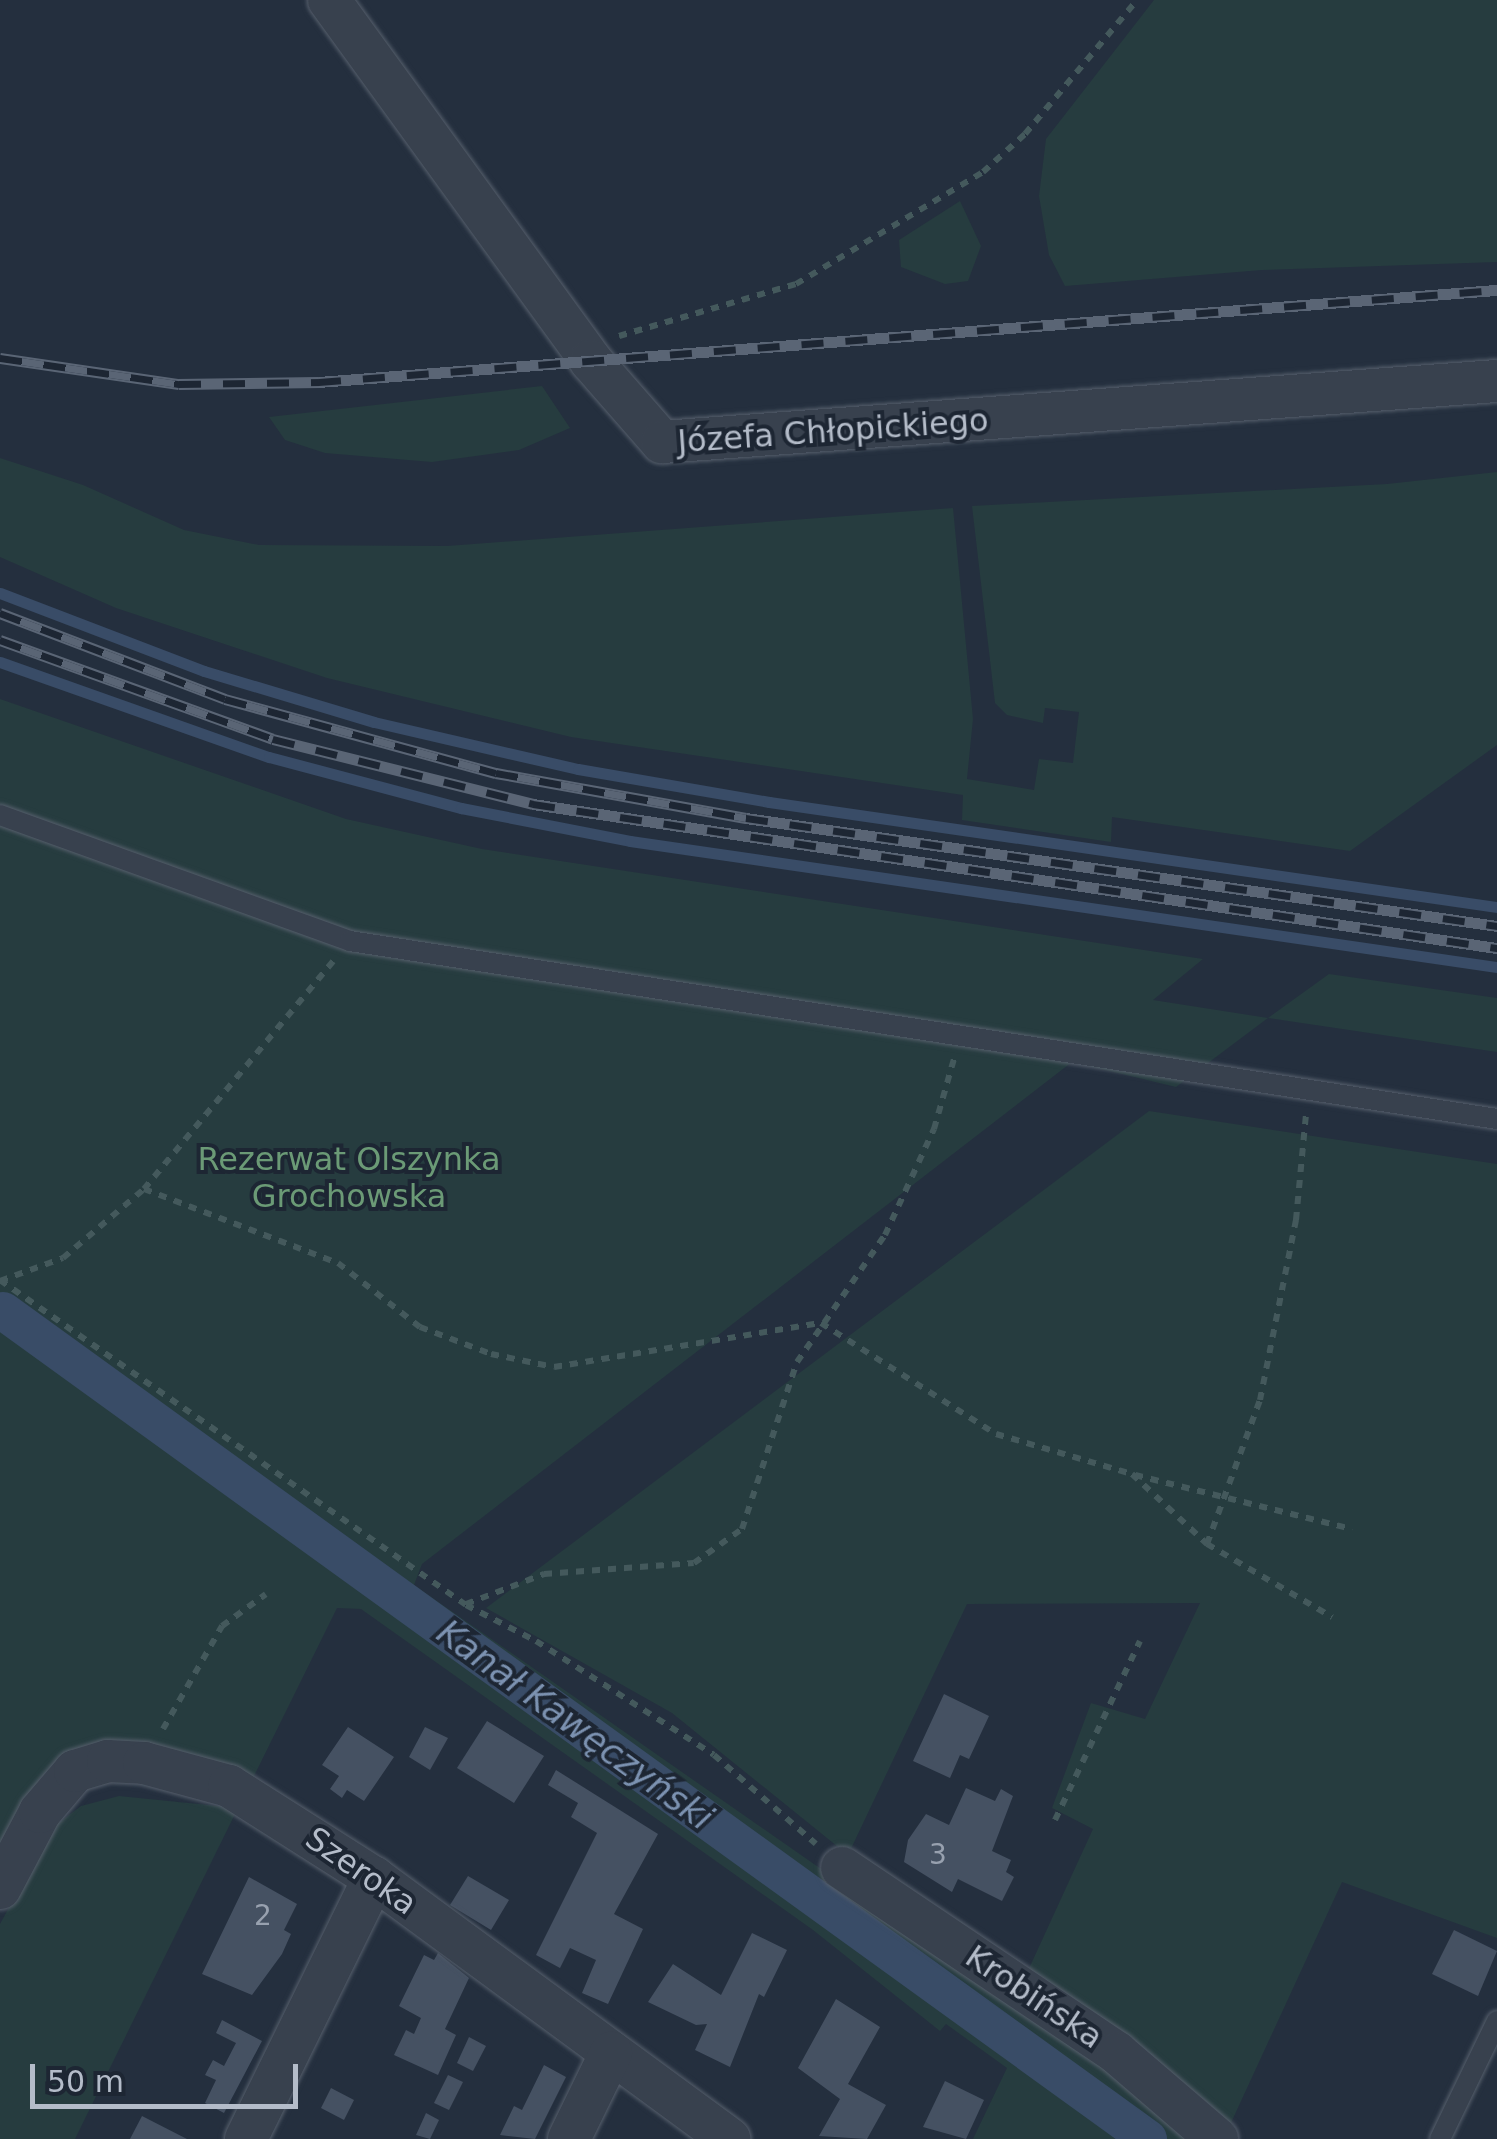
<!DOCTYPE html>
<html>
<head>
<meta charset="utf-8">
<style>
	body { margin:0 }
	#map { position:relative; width:1497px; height:2139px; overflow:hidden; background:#242f3e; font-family:"DejaVu Sans",sans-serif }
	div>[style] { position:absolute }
	.green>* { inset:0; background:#263c3f }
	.stream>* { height:11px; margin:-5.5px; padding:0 5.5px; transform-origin:5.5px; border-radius:5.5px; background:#394c67 }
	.canal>* { height:38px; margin:-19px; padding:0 19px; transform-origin:19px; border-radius:19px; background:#394c67 }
	.building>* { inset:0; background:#455162 }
	.path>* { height:6px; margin-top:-3px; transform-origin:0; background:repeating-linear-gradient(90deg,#44595c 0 8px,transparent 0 16px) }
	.roads { filter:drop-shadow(0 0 2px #565f6c) drop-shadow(0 0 2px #565f6c) }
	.lane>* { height:20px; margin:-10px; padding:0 10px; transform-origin:10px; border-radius:10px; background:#38414e }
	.street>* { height:42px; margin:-21px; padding:0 21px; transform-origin:21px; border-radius:21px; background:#38414e }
	.rail>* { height:11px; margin-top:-5.5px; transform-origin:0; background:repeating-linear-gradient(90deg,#1d2633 0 22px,#5a6575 0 44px); box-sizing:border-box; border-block:2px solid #5a6575 }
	span { translate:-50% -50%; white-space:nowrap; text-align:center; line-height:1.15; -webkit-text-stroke:8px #1d2633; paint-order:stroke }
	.number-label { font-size:28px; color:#98a1af }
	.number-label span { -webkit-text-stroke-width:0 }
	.street-label { font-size:32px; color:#b4bcc9 }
	.park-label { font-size:32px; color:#6b9a76 }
	.water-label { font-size:35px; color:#7c92b1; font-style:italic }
	.scale { position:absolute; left:30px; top:2064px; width:268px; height:45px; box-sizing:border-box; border:5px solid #b4bcc9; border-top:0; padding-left:12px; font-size:30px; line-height:35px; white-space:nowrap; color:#b4bcc9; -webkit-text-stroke:8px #1d2633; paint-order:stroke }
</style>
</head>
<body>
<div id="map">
	<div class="green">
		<i style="clip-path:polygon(1154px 0,1497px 0,1497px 262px,1262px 270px,1065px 286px,1049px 255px,1039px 196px,1046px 139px)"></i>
		<i style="clip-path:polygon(960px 201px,981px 246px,968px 281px,945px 284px,901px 267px,899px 240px)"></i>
		<i style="clip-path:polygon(542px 386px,570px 428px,519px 450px,432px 462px,325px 453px,285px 440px,269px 417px)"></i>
		<i style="clip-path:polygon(0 458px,83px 485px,184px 530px,259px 545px,447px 546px,953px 508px,973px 719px,967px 779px,1034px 790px,1039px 759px,1073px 763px,1079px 712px,1045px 708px,1043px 723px,1007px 715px,995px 703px,972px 506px,1387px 484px,1497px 472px,1497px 745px,1350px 851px,1112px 817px,1111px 842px,962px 820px,963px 795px,571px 737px,327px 678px,116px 608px,0 557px)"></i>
		<i style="clip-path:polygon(0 699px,346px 819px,482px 849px,1203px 959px,1153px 1000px,1268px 1018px,1329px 974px,1497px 998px,1497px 1052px,1268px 1018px,1176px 1087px,1072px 1062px,422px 1564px,414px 1585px,1119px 2077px,1192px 2139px,973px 2139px,1007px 2068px,946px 2024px,940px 2031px,813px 1930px,361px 1609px,337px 1608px,252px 1780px,84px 1753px,41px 1777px,0 1848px)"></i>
		<i style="clip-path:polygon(1149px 1111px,1497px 1164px,1497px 1938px,1342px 1882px,1230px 2125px,1026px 1975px,1093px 1829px,1052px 1808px,1091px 1703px,1145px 1719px,1200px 1603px,967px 1604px,848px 1855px,672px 1713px,486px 1608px)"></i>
		<i style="clip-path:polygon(119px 1796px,238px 1808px,75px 2139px,0 2139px,0 1924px,53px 1827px,81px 1806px)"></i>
	</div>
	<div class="stream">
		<i style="left:0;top:593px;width:218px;rotate:20.9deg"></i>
		<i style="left:204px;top:671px;width:177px;rotate:16.7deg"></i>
		<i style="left:374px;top:722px;width:209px;rotate:13deg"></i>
		<i style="left:578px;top:769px;width:194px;rotate:9.8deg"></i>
		<i style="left:769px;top:802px;width:736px;rotate:8.21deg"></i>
		<i style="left:0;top:662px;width:285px;rotate:19.5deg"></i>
		<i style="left:269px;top:757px;width:199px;rotate:14.9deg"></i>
		<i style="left:461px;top:808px;width:172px;rotate:11deg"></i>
		<i style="left:630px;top:841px;width:876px;rotate:8.27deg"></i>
	</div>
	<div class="canal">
		<i style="left:3px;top:1311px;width:1413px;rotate:35.87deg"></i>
	</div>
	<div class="building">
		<i style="clip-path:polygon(944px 1694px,989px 1716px,969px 1759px,960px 1755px,950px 1778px,913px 1761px)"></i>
		<i style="clip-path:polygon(487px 1721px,544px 1756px,514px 1803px,457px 1768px)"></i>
		<i style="clip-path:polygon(348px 1727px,394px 1757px,364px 1801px,347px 1790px,342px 1798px,330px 1789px,339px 1776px,322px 1765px)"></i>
		<i style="clip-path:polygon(425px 1727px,448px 1738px,430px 1770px,409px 1757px)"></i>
		<i style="clip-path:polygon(556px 1770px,658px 1834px,614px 1914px,643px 1929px,608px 2004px,582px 1993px,596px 1960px,570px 1948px,560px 1968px,536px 1955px,597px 1833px,571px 1817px,578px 1803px,548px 1785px)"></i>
		<i style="clip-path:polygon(966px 1788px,995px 1801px,1001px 1789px,1013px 1796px,992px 1851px,1011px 1860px,1006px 1872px,1014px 1877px,1002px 1901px,958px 1879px,952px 1892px,904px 1862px,908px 1840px,926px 1814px,949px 1825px)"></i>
		<i style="clip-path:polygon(468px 1876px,509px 1900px,491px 1930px,450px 1905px)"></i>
		<i style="clip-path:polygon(249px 1877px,297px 1904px,284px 1930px,291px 1934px,282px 1954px,252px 1995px,202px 1974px)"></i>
		<i style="clip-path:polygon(1454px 1930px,1497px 1951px,1478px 1996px,1432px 1974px)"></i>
		<i style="clip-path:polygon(752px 1933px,787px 1950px,764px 1997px,759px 1994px,730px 2067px,695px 2050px,707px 2024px,696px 2025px,648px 2002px,673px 1964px,721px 1995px)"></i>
		<i style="clip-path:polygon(438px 1953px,469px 1978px,445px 2029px,456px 2035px,438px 2075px,394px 2055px,406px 2030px,414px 2034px,421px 2018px,399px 2006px,424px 1955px,434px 1960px)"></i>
		<i style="clip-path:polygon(836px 1999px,880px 2027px,848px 2084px,886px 2105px,867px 2139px,819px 2136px,840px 2099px,798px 2068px)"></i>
		<i style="clip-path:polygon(222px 2020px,262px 2041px,224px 2113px,205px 2103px,216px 2080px,205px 2075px,213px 2060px,224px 2066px,236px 2043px,216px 2033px)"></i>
		<i style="clip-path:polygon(469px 2037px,486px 2046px,473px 2071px,457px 2063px)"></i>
		<i style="clip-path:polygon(544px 2065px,566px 2077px,535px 2139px,500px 2135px,514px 2106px,522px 2110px)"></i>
		<i style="clip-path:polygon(448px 2075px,463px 2082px,449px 2110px,434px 2103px)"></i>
		<i style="clip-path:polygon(945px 2081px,984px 2100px,966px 2139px,923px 2127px)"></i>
		<i style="clip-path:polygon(331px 2088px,354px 2100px,344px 2120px,321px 2108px)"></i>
		<i style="clip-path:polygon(426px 2113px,439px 2120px,430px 2139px,416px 2135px)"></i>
		<i style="clip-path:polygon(142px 2116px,187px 2139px,130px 2139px)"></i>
	</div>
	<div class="path">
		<i style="left:619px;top:336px;width:184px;rotate:-16.4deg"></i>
		<i style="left:796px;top:284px;width:218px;rotate:-30.9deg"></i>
		<i style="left:983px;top:172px;width:57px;rotate:-42.1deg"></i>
		<i style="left:1025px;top:134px;width:175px;rotate:-50.1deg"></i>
		<i style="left:144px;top:1189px;width:208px;rotate:20.9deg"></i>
		<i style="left:338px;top:1263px;width:104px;rotate:38deg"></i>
		<i style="left:420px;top:1327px;width:76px;rotate:20.8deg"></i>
		<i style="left:491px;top:1354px;width:64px;rotate:11.7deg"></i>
		<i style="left:554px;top:1367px;width:271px;rotate:-9.4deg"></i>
		<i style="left:821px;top:1323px;width:207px;rotate:32.4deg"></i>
		<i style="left:996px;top:1434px;width:142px;rotate:16.4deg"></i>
		<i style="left:1132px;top:1474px;width:103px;rotate:43deg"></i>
		<i style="left:1207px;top:1544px;width:145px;rotate:30.3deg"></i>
		<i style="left:0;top:1280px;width:568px;rotate:34.89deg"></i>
		<i style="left:466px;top:1605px;width:79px;rotate:27.2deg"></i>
		<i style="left:536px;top:1641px;width:211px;rotate:32.6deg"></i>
		<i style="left:714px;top:1755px;width:135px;rotate:41.1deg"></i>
		<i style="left:0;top:1281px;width:67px;rotate:-20.1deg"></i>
		<i style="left:63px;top:1258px;width:106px;rotate:-40.4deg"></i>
		<i style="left:144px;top:1189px;width:296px;rotate:-50.3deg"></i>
		<i style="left:1135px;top:1475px;width:224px;rotate:14deg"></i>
		<i style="left:1207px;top:1544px;width:153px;rotate:-69.8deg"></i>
		<i style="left:1260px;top:1400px;width:184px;rotate:-78.7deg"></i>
		<i style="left:1296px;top:1220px;width:106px;rotate:-84.6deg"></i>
		<i style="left:466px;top:1604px;width:84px;rotate:-21deg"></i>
		<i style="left:544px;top:1574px;width:150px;rotate:-4.2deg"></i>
		<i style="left:694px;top:1563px;width:59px;rotate:-35.3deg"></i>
		<i style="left:742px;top:1529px;width:176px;rotate:-71.8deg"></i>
		<i style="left:797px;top:1362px;width:155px;rotate:-55.3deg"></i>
		<i style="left:885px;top:1235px;width:117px;rotate:-65.2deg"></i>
		<i style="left:934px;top:1129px;width:73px;rotate:-74.1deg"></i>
		<i style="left:163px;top:1729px;width:119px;rotate:-60.2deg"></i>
		<i style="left:222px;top:1626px;width:54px;rotate:-36deg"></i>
		<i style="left:1055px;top:1820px;width:198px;rotate:-64.6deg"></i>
	</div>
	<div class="roads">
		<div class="lane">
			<i style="left:0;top:815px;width:372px;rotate:19.8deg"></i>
			<i style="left:350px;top:941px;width:1161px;rotate:8.82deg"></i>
			<i style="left:1440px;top:2139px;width:131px;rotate:-64.2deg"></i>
		</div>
		<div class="street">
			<i style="left:329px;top:0;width:446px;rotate:54deg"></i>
			<i style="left:591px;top:361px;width:108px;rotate:48.8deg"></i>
			<i style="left:662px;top:442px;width:837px;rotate:-4.18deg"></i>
			<i style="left:842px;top:1868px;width:331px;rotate:33.9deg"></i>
			<i style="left:1117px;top:2053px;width:132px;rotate:40.7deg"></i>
			<i style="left:0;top:1888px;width:86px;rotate:-62.2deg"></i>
			<i style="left:40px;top:1812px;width:54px;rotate:-49.5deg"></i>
			<i style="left:75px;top:1771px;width:34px;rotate:-17deg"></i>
			<i style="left:108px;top:1761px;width:36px;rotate:3deg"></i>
			<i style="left:144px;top:1763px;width:88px;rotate:15.1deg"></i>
			<i style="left:229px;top:1786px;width:172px;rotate:32.4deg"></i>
			<i style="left:374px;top:1878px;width:441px;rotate:36.3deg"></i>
			<i style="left:246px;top:2139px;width:291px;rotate:-63.9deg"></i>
			<i style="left:569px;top:2139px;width:96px;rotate:-64deg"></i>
		</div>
	</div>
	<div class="rail">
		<i style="left:0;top:358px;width:181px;rotate:8.3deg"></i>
		<i style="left:179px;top:384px;width:140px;rotate:-0.8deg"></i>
		<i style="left:319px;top:382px;width:1182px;rotate:-4.47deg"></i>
		<i style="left:0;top:613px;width:241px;rotate:20.9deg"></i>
		<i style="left:225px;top:699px;width:281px;rotate:15.3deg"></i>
		<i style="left:496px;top:773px;width:254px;rotate:10.2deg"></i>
		<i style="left:746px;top:818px;width:759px;rotate:8.18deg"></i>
		<i style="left:0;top:640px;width:290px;rotate:19.9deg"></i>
		<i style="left:273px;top:739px;width:268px;rotate:14deg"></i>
		<i style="left:533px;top:804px;width:975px;rotate:8.5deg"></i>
	</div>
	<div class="number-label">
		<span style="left:938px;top:1855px">3</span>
		<span style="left:263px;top:1916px">2</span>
	</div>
	<div class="street-label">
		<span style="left:833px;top:431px;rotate:-4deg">Józefa Chłopickiego</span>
		<span style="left:361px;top:1871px;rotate:35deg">Szeroka</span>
		<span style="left:1034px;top:1997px;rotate:34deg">Krobińska</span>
	</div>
	<div class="park-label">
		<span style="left:349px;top:1178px">Rezerwat Olszynka<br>Grochowska</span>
	</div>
	<div class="water-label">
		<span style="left:575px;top:1725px;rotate:36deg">Kanał Kawęczyński</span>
	</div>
	<div class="scale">50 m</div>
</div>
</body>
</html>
